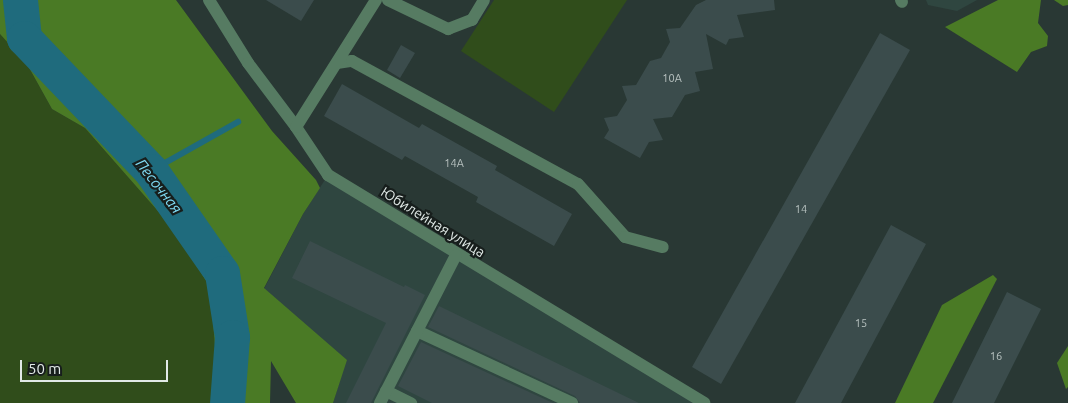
<!DOCTYPE html>
<html>
<head>
<meta charset="utf-8">
<style>
	body { margin:0 }
	#map { position:relative; width:1068px; height:403px; overflow:hidden; background:#293834; font-family:Ubuntu,sans-serif }
	div>[style] { position:absolute }
	.built>* { inset:0; background:#2f4640 }
	.green>* { inset:0; background:#304d1b }
	.forest>* { inset:0; background:#4a7a25 }
	.stream>* { height:5.5px; margin:-2.75px; padding:0 2.75px; transform-origin:2.75px; border-radius:2.75px; background:#1f6b7d }
	.river>* { height:35px; margin:-17.5px; padding:0 17.5px; transform-origin:17.5px; border-radius:17.5px; background:#1f6b7d }
	.building>* { inset:0; background:#3b4c4c }
	.minor>* { height:12px; margin:-6px; padding:0 6px; transform-origin:6px; border-radius:6px; background:#567b62 }
	span { translate:-50% -50%; white-space:nowrap; text-align:center; line-height:1.15; -webkit-text-stroke:4.5px #171e1c; paint-order:stroke }
	.number-label { font-size:11px; color:#b8c2c0 }
	.number-label span { -webkit-text-stroke-width:0 }
	.street-label { font-size:14px; color:#e1eae7 }
	.water-label { font-size:15px; color:#80dcf5; font-style:italic }
	.scale { position:absolute; left:20px; top:360px; width:148px; height:22px; box-sizing:border-box; border:2px solid #e1eae7; border-top:0; padding-left:6px; font-size:15px; line-height:18px; white-space:nowrap; color:#e1eae7; -webkit-text-stroke:4px #171e1c; paint-order:stroke }
</style>
</head>
<body>
<div id="map">
	<div class="built">
		<i style="clip-path:polygon(926px 0,977px 0,957px 11px,928px 5px)"></i>
		<i style="clip-path:polygon(328px 175px,704px 403px,333px 403px,346px 360px,264px 289px,303px 214px)"></i>
	</div>
	<div class="green">
		<i style="clip-path:polygon(494px 0,627px 0,554px 112px,461px 51px)"></i>
		<i style="clip-path:polygon(0 34px,27px 64px,52px 109px,85px 128px,171px 226px,210px 287px,218px 383px,217px 403px,0 403px)"></i>
	</div>
	<div class="forest">
		<i style="clip-path:polygon(0 0,176px 0,272px 131px,316px 180px,320px 188px,303px 214px,264px 288px,347px 360px,333px 403px,296px 403px,271px 361px,270px 403px,217px 403px,218px 382px,210px 287px,171px 226px,85px 128px,52px 109px,27px 64px,0 34px)"></i>
		<i style="clip-path:polygon(998px 0,1068px 0,1068px 5px,1063px 6px,1054px 0,1041px 0,1038px 23px,1048px 36px,1047px 46px,1031px 52px,1017px 72px,945px 27px)"></i>
		<i style="clip-path:polygon(993px 275px,997px 279px,933px 403px,895px 403px,942px 305px)"></i>
		<i style="clip-path:polygon(1068px 346px,1068px 387px,1066px 389px,1057px 363px)"></i>
	</div>
	<div class="stream">
		<i style="left:151px;top:171px;width:100px;rotate:-29.4deg"></i>
	</div>
	<div class="river">
		<i style="left:20px;top:0;width:38px;rotate:84deg"></i>
		<i style="left:24px;top:38px;width:184px;rotate:46.3deg"></i>
		<i style="left:151px;top:171px;width:124px;rotate:55.2deg"></i>
		<i style="left:222px;top:273px;width:65px;rotate:81.1deg"></i>
		<i style="left:232px;top:337px;width:66px;rotate:94.3deg"></i>
	</div>
	<div class="building">
		<i style="clip-path:polygon(266px 0,314px 0,301px 21px)"></i>
		<i style="clip-path:polygon(706px 0,774px 0,775px 10px,737px 15px,744px 37px,729px 39px,726px 45px,706px 34px,713px 69px,695px 72px,700px 91px,685px 95px,672px 117px,653px 119px,663px 140px,649px 142px,640px 158px,604px 138px,609px 130px,604px 118px,617px 116px,627px 100px,622px 86px,636px 85px,650px 61px,661px 58px,670px 42px,666px 29px,680px 28px,696px 5px)"></i>
		<i style="clip-path:polygon(880px 33px,910px 50px,721px 384px,692px 367px)"></i>
		<i style="clip-path:polygon(401px 45px,415px 53px,400px 78px,387px 70px)"></i>
		<i style="clip-path:polygon(342px 84px,419px 128px,422px 124px,497px 166px,495px 170px,572px 214px,554px 246px,476px 202px,478px 197px,405px 156px,402px 160px,324px 116px)"></i>
		<i style="clip-path:polygon(891px 225px,926px 244px,841px 403px,795px 403px)"></i>
		<i style="clip-path:polygon(310px 241px,404px 287px,405px 285px,425px 295px,371px 403px,346px 403px,386px 323px,292px 278px)"></i>
		<i style="clip-path:polygon(1007px 292px,1041px 309px,994px 403px,952px 403px)"></i>
		<i style="clip-path:polygon(439px 306px,639px 403px,580px 403px,575px 396px,428px 327px)"></i>
		<i style="clip-path:polygon(421px 342px,553px 403px,432px 403px,398px 386px)"></i>
	</div>
	<div class="minor">
		<i style="left:209px;top:0;width:74px;rotate:58.2deg"></i>
		<i style="left:248px;top:63px;width:80px;rotate:53.1deg"></i>
		<i style="left:296px;top:127px;width:58px;rotate:56.3deg"></i>
		<i style="left:328px;top:175px;width:440px;rotate:31.2deg"></i>
		<i style="left:388px;top:0;width:67px;rotate:25.8deg"></i>
		<i style="left:448px;top:29px;width:26px;rotate:-21deg"></i>
		<i style="left:472px;top:20px;width:23px;rotate:-59deg"></i>
		<i style="left:901px;top:0;width:2px;rotate:63deg"></i>
		<i style="left:337px;top:63px;width:15px;rotate:-8deg"></i>
		<i style="left:352px;top:61px;width:257px;rotate:28.6deg"></i>
		<i style="left:578px;top:184px;width:71px;rotate:48.4deg"></i>
		<i style="left:625px;top:237px;width:39px;rotate:15deg"></i>
		<i style="left:296px;top:127px;width:150px;rotate:-57.8deg"></i>
		<i style="left:417px;top:331px;width:171px;rotate:24.9deg"></i>
		<i style="left:386px;top:391px;width:28px;rotate:26deg"></i>
		<i style="left:380px;top:403px;width:166px;rotate:-62.8deg"></i>
	</div>
	<div class="number-label">
		<span style="left:672px;top:78px">10А</span>
		<span style="left:454px;top:163px">14А</span>
		<span style="left:801px;top:209px">14</span>
		<span style="left:861px;top:323px">15</span>
		<span style="left:996px;top:356px">16</span>
	</div>
	<div class="street-label">
		<span style="left:433px;top:222px;rotate:32deg">Юбилейная улица</span>
	</div>
	<div class="water-label">
		<span style="left:159px;top:186px;rotate:52deg">Песочная</span>
	</div>
	<div class="scale">50 m</div>
</div>
</body>
</html>
